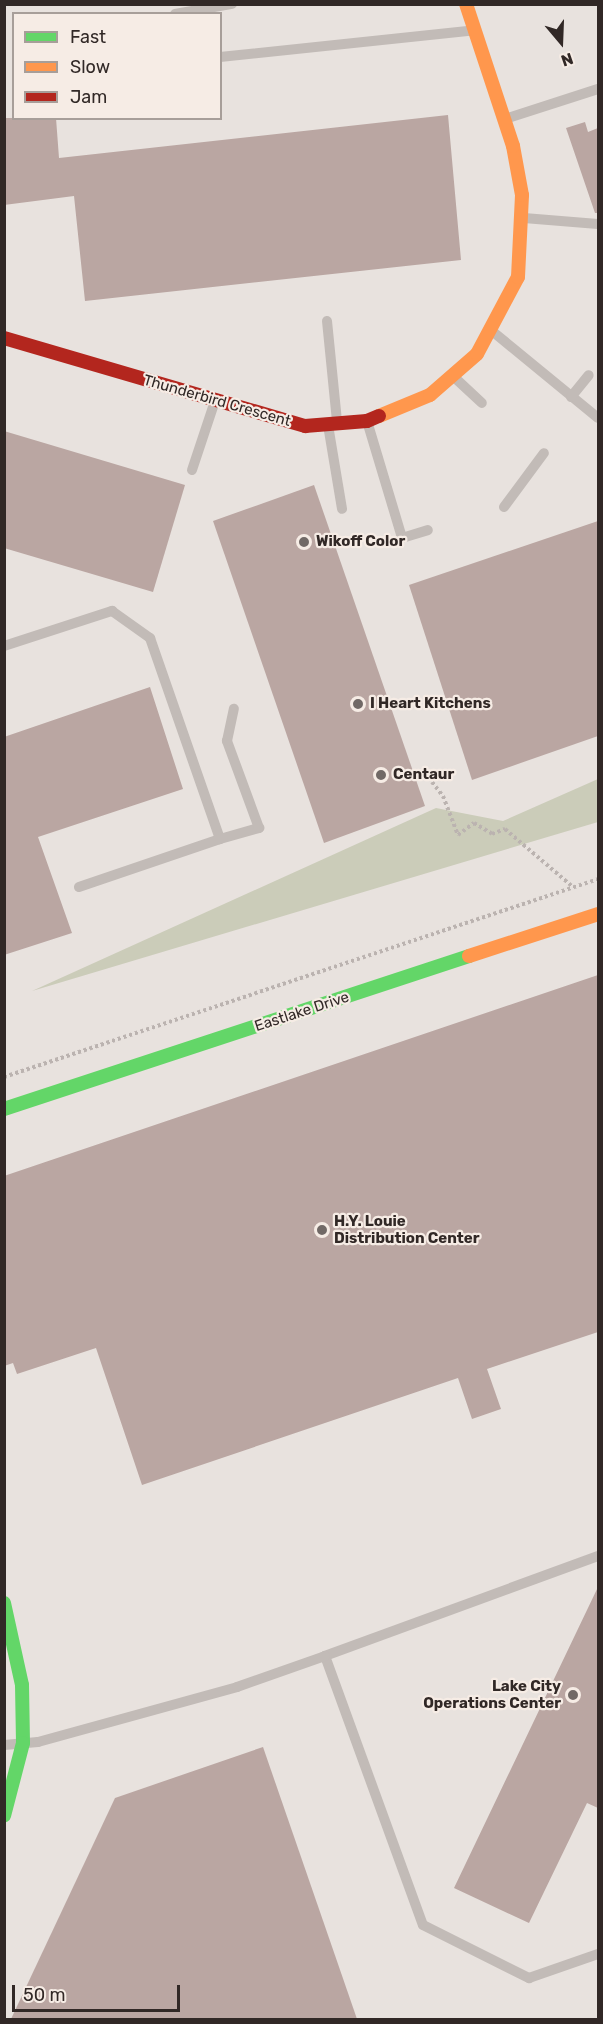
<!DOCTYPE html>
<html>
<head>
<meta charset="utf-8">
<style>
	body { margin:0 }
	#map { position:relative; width:603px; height:2024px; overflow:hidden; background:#e8e2de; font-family:Rubik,sans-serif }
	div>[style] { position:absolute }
	.green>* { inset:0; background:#cbccb9 }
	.building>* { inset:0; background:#baa6a2 }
	.path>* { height:4px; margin-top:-2px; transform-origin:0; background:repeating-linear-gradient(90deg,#bbb3b0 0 3px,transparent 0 6px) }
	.lane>* { height:10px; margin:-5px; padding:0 5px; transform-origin:5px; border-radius:5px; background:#c2bbb7 }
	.fast>* { height:14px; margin:-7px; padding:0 7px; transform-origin:7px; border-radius:7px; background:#63d668 }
	.slow>* { height:14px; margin:-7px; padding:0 7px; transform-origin:7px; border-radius:7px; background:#ff974d }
	.jam>* { height:14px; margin:-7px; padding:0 7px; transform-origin:7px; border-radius:7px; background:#b3261e }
	.dots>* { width:16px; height:16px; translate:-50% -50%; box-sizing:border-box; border:3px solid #f6ece5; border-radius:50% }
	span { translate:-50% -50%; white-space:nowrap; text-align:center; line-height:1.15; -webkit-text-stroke:4.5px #f6ece5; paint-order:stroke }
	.street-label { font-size:15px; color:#312826 }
	.poi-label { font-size:15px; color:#312826; font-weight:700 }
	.left { translate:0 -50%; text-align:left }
	.right { translate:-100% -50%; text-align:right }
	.frame { position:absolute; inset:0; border:6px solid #312826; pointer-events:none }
	.legend { position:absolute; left:12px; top:12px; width:210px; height:108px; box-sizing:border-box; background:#f6ece5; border:2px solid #a79e99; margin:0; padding:8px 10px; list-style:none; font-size:18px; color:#312826 }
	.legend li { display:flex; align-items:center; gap:12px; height:30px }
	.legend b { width:30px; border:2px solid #a79e99 }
	.north { position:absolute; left:531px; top:12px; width:60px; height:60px; -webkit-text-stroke:4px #f6ece5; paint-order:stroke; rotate:161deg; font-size:16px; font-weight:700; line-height:24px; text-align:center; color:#312826 }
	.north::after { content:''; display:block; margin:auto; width:21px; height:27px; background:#312826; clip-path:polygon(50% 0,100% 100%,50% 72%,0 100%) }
	.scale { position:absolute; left:12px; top:1985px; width:168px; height:27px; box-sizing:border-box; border:3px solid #312826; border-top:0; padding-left:8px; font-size:18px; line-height:21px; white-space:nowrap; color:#312826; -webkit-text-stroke:4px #f6ece5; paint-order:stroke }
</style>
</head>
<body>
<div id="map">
	<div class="green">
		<i style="clip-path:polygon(598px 779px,598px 822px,32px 991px,436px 808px,503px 821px)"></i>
	</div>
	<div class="building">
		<i style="clip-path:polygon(448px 115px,461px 260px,85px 301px,74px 196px,4px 205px,4px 118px,56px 118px,59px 158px)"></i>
		<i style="clip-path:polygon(585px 122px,588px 132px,598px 128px,598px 213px,595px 213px,566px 128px)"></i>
		<i style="clip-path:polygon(4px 431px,185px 485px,153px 592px,4px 548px)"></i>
		<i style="clip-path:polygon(314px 485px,425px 806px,324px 843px,213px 521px)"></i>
		<i style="clip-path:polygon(598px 521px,598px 736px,472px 780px,409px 585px)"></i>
		<i style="clip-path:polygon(150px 687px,183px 789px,38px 837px,72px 933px,4px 955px,4px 737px)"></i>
		<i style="clip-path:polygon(598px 975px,598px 1332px,487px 1369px,501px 1409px,472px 1419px,458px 1378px,142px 1485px,96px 1348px,17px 1374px,13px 1363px,4px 1366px,4px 1176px)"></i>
		<i style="clip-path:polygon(598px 1587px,598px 1808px,587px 1803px,529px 1923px,454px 1888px)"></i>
		<i style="clip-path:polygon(263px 1747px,357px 2019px,11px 2019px,115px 1798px)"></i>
	</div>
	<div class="path">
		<i style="left:432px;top:782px;width:18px;rotate:52deg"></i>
		<i style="left:443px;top:796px;width:42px;rotate:69deg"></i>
		<i style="left:458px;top:835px;width:20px;rotate:-37deg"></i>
		<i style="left:474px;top:823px;width:21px;rotate:31deg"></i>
		<i style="left:492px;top:834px;width:14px;rotate:-21deg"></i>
		<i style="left:505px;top:829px;width:89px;rotate:40.5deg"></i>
		<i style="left:4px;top:1077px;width:626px;rotate:-18.43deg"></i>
	</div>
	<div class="lane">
		<i style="left:175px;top:14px;width:58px;rotate:-10deg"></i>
		<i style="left:220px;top:57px;width:256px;rotate:-6deg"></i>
		<i style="left:505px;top:119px;width:98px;rotate:-17.9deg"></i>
		<i style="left:524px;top:218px;width:74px;rotate:4.6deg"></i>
		<i style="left:327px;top:321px;width:101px;rotate:84.3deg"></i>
		<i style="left:492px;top:331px;width:137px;rotate:39.4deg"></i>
		<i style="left:454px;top:377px;width:38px;rotate:43deg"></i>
		<i style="left:571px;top:397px;width:28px;rotate:-51deg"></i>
		<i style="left:367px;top:421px;width:122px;rotate:73.3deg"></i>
		<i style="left:402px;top:538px;width:27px;rotate:-17deg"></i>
		<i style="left:328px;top:425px;width:85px;rotate:80.5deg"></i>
		<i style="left:192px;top:470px;width:73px;rotate:-71.6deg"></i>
		<i style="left:504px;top:507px;width:67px;rotate:-53.5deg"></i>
		<i style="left:4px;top:646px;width:114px;rotate:-18deg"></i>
		<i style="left:112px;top:611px;width:47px;rotate:35.4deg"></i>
		<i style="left:150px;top:638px;width:213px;rotate:70.8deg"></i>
		<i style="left:220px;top:839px;width:149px;rotate:161.2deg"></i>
		<i style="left:220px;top:839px;width:41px;rotate:-15.8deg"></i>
		<i style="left:259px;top:828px;width:93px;rotate:-110.2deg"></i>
		<i style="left:227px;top:741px;width:33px;rotate:-78deg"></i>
		<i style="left:598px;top:1556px;width:291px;rotate:159.9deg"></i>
		<i style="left:325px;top:1656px;width:286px;rotate:70deg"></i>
		<i style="left:423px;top:1925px;width:119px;rotate:26.6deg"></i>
		<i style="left:529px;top:1978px;width:73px;rotate:-19.2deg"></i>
		<i style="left:4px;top:1745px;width:34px;rotate:-5deg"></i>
		<i style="left:38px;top:1742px;width:206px;rotate:-15.4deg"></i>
		<i style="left:237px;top:1687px;width:93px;rotate:-19.4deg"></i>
	</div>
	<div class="fast">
		<i style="left:4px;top:1109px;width:490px;rotate:-18.2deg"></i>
		<i style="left:4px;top:1603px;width:84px;rotate:77.6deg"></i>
		<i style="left:22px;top:1685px;width:58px;rotate:89deg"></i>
		<i style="left:23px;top:1743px;width:75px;rotate:104.6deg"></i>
	</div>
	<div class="slow">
		<i style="left:379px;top:416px;width:55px;rotate:-22.4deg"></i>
		<i style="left:430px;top:395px;width:62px;rotate:-41.1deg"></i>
		<i style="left:477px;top:354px;width:87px;rotate:-62deg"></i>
		<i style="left:518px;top:277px;width:82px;rotate:-87.2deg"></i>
		<i style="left:522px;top:195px;width:50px;rotate:-100.4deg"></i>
		<i style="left:513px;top:146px;width:150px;rotate:-108.3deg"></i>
		<i style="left:469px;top:956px;width:136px;rotate:-18deg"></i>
	</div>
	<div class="jam">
		<i style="left:4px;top:338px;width:314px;rotate:16.3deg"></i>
		<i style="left:305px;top:426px;width:62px;rotate:-4.6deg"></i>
		<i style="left:367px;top:421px;width:13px;rotate:-23deg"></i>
	</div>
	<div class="dots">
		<i style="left:304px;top:542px;background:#716966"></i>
		<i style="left:358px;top:704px;background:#716966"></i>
		<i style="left:381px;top:775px;background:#716966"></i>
		<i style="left:322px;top:1230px;background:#716966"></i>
		<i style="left:573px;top:1695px;background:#716966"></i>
	</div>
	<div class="street-label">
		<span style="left:217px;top:401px;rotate:16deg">Thunderbird Crescent</span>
		<span style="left:302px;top:1012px;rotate:-18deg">Eastlake Drive</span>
	</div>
	<div class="poi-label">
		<span class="left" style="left:316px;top:542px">Wikoff Color</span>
		<span class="left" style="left:370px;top:704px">I Heart Kitchens</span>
		<span class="left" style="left:393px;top:775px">Centaur</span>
		<span class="left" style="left:334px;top:1230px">H.Y. Louie<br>Distribution Center</span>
		<span class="right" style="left:561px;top:1695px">Lake City<br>Operations Center</span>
	</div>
	<div class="frame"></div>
	<ul class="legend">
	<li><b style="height:8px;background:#63d668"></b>Fast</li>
	<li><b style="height:8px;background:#ff974d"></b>Slow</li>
	<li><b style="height:8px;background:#b3261e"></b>Jam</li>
	</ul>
	<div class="north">N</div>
	<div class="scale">50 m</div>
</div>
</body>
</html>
